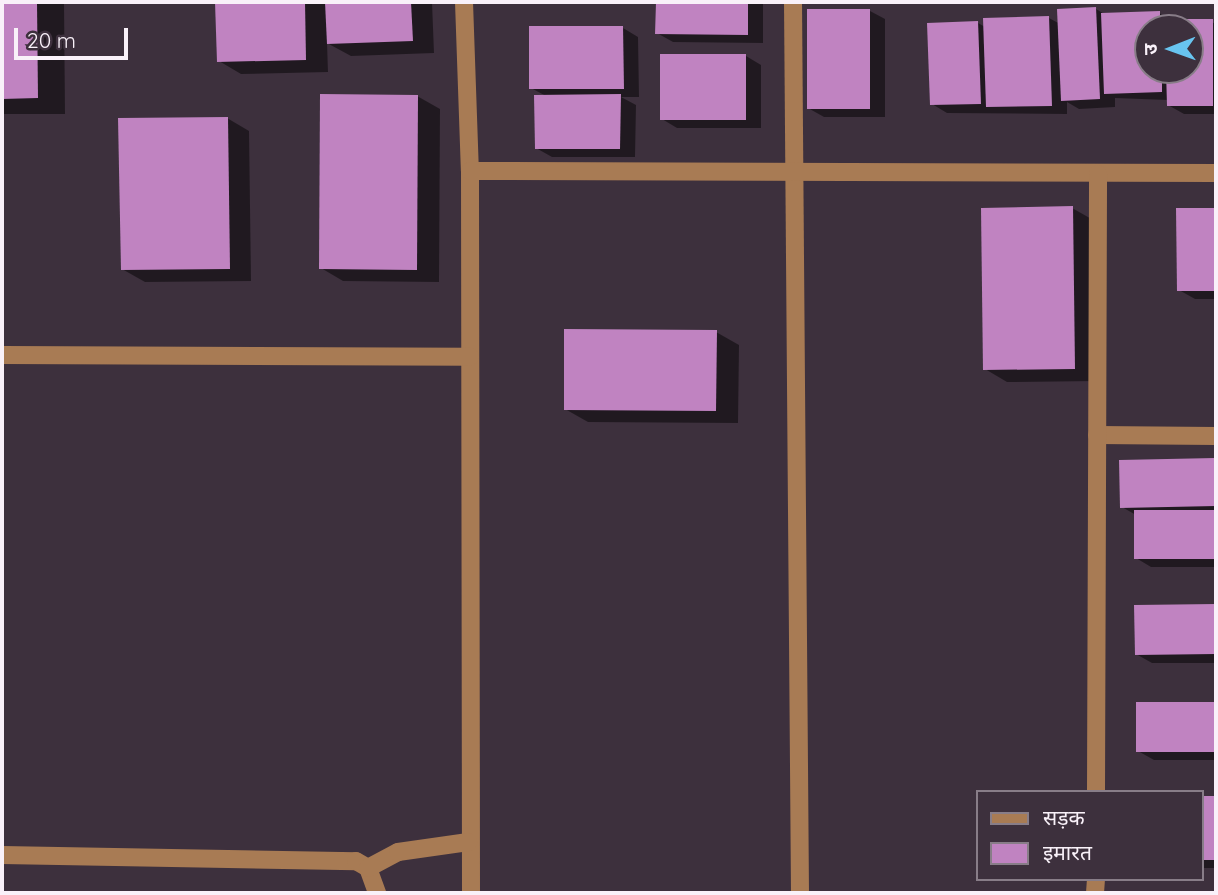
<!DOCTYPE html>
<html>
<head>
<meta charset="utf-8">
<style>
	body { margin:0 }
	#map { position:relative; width:1218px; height:895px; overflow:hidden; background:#3d303d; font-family:Quicksand,"Noto Sans Devanagari",sans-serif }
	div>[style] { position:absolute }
	.shadow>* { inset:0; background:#0007 }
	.building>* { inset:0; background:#c083c1 }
	.minor>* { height:18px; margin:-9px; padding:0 9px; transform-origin:9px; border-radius:9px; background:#a87b54 }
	span { translate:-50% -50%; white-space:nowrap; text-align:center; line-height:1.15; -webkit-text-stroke:7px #3d303d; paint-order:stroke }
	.frame { position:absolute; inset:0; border:4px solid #f9f1f9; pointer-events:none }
	.legend { position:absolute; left:976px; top:790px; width:228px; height:91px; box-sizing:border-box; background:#3d303d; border:2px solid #887d88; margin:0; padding:9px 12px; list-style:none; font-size:21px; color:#f9f1f9 }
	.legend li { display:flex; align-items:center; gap:14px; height:35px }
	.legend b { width:35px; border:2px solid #887d88 }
	.north { position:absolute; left:1134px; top:14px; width:70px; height:70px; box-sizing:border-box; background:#3d303d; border:2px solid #887d88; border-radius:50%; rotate:269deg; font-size:19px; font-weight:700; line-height:28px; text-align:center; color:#f9f1f9 }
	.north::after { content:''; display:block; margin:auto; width:24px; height:32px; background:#68c4f0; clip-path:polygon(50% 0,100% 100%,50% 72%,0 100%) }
	.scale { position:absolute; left:14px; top:28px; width:114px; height:32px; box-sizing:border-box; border:4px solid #f9f1f9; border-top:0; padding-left:9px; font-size:21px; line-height:24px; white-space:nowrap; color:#f9f1f9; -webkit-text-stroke:5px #3d303d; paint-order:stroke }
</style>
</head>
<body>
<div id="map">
	<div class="shadow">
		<i style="clip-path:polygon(2px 2px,64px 2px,65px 114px,2px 114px)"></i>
		<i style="clip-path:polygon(217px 2px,432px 2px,434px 53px,351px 56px,327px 43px,328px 72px,241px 74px,219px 61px)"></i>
		<i style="clip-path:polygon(658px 2px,763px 2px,763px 43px,673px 42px,657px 33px)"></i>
		<i style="clip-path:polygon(evenodd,1096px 9px,1106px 15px,1159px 13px,1174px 21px,1216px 23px,1216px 114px,1184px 114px,1168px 105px,1168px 100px,1115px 98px,1115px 107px,1079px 109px,1067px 102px,1067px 114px,947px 113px,932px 104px,978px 23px,985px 27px,1049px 18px,1060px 24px,1096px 9px,1148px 28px,1190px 28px,1190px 70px,1148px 70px,1148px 28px)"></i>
		<i style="clip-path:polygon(870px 11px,885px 19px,885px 117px,824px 117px,808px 108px)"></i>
		<i style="clip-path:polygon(623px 28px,638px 37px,639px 97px,621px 97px,636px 105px,635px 157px,552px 157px,536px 148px,546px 96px,531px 88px)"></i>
		<i style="clip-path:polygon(746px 56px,761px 65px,761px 128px,677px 128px,662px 119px)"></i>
		<i style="clip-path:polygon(417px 96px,440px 109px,439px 282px,343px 281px,321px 268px)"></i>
		<i style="clip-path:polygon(227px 118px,249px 131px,251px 281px,145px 282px,122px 269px)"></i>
		<i style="clip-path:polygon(1072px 208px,1095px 221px,1097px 381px,1007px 382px,985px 369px)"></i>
		<i style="clip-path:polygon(1178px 210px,1216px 210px,1216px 299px,1195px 299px,1179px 290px)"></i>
		<i style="clip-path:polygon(716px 332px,739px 345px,738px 423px,588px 422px,565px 409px)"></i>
		<i style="clip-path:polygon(1215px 460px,1216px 567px,1151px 567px,1136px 558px,1136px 515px,1122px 507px)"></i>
		<i style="clip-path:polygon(1216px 606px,1216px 663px,1152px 663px,1136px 654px,1135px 607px)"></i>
		<i style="clip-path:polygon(1138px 704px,1216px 704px,1216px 760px,1154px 760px,1138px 751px)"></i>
		<i style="clip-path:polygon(1202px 798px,1216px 798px,1216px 868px,1202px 868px)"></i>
	</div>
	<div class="building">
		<i style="clip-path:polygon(2px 2px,37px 2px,38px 98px,2px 99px)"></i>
		<i style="clip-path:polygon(215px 2px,305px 2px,306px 60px,217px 62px)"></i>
		<i style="clip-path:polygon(325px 2px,411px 2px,413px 41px,327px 44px)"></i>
		<i style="clip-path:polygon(656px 2px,748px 2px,748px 35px,655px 34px)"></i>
		<i style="clip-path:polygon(1096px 7px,1100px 99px,1061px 101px,1057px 9px)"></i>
		<i style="clip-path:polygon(807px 9px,870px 9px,870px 109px,807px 109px)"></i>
		<i style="clip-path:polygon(1160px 11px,1160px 28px,1148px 28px,1148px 70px,1162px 70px,1162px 92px,1104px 94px,1101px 13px)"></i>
		<i style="clip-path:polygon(1049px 16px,1052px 106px,986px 107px,983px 18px)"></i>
		<i style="clip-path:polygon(1166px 19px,1213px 19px,1213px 106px,1167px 106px,1166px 70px,1190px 70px,1190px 28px,1166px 28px)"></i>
		<i style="clip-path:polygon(978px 21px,981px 104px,930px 105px,927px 23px)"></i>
		<i style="clip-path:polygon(529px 26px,623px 26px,624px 89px,529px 89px)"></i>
		<i style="clip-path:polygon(660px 54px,746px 54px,746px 120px,660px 120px)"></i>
		<i style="clip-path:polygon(320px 94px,418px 95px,417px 270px,319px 269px)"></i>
		<i style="clip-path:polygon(621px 94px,620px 149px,535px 149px,534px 95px)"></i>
		<i style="clip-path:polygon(228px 117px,230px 269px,121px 270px,118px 118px)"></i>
		<i style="clip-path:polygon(1073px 206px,1075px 369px,983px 370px,981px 208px)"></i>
		<i style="clip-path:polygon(1176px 208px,1216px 208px,1216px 291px,1177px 291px)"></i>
		<i style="clip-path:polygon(564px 329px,717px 330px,716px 411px,564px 410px)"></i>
		<i style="clip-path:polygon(1215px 458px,1216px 506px,1120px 508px,1119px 460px)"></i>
		<i style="clip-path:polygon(1134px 510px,1216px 510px,1216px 559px,1134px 559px)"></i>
		<i style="clip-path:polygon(1216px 604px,1216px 654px,1135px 655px,1134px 605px)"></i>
		<i style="clip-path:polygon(1136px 702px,1216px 702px,1216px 752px,1136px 752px)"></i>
		<i style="clip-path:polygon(1202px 796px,1215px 796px,1216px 860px,1202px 860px)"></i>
	</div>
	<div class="minor">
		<i style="left:464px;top:2px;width:169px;rotate:88deg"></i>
		<i style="left:470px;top:171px;width:722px;rotate:89.92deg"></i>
		<i style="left:793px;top:2px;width:891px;rotate:89.55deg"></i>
		<i style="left:470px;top:171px;width:746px;rotate:0.15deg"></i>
		<i style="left:2px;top:355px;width:468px;rotate:0.2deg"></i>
		<i style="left:1097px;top:435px;width:119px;rotate:0.5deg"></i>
		<i style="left:1096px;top:792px;width:618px;rotate:-89.81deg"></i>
		<i style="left:2px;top:855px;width:354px;rotate:1deg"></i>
		<i style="left:356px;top:861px;width:14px;rotate:30deg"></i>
		<i style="left:368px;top:868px;width:27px;rotate:70deg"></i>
		<i style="left:368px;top:868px;width:34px;rotate:-28deg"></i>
		<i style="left:398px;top:852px;width:71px;rotate:-8.1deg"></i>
		<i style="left:1095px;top:893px;width:14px;rotate:-86deg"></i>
	</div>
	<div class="frame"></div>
	<ul class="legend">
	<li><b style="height:9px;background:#a87b54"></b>सड़क</li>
	<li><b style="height:19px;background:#c083c1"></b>इमारत</li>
	</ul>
	<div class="north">उ</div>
	<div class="scale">20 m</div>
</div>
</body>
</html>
